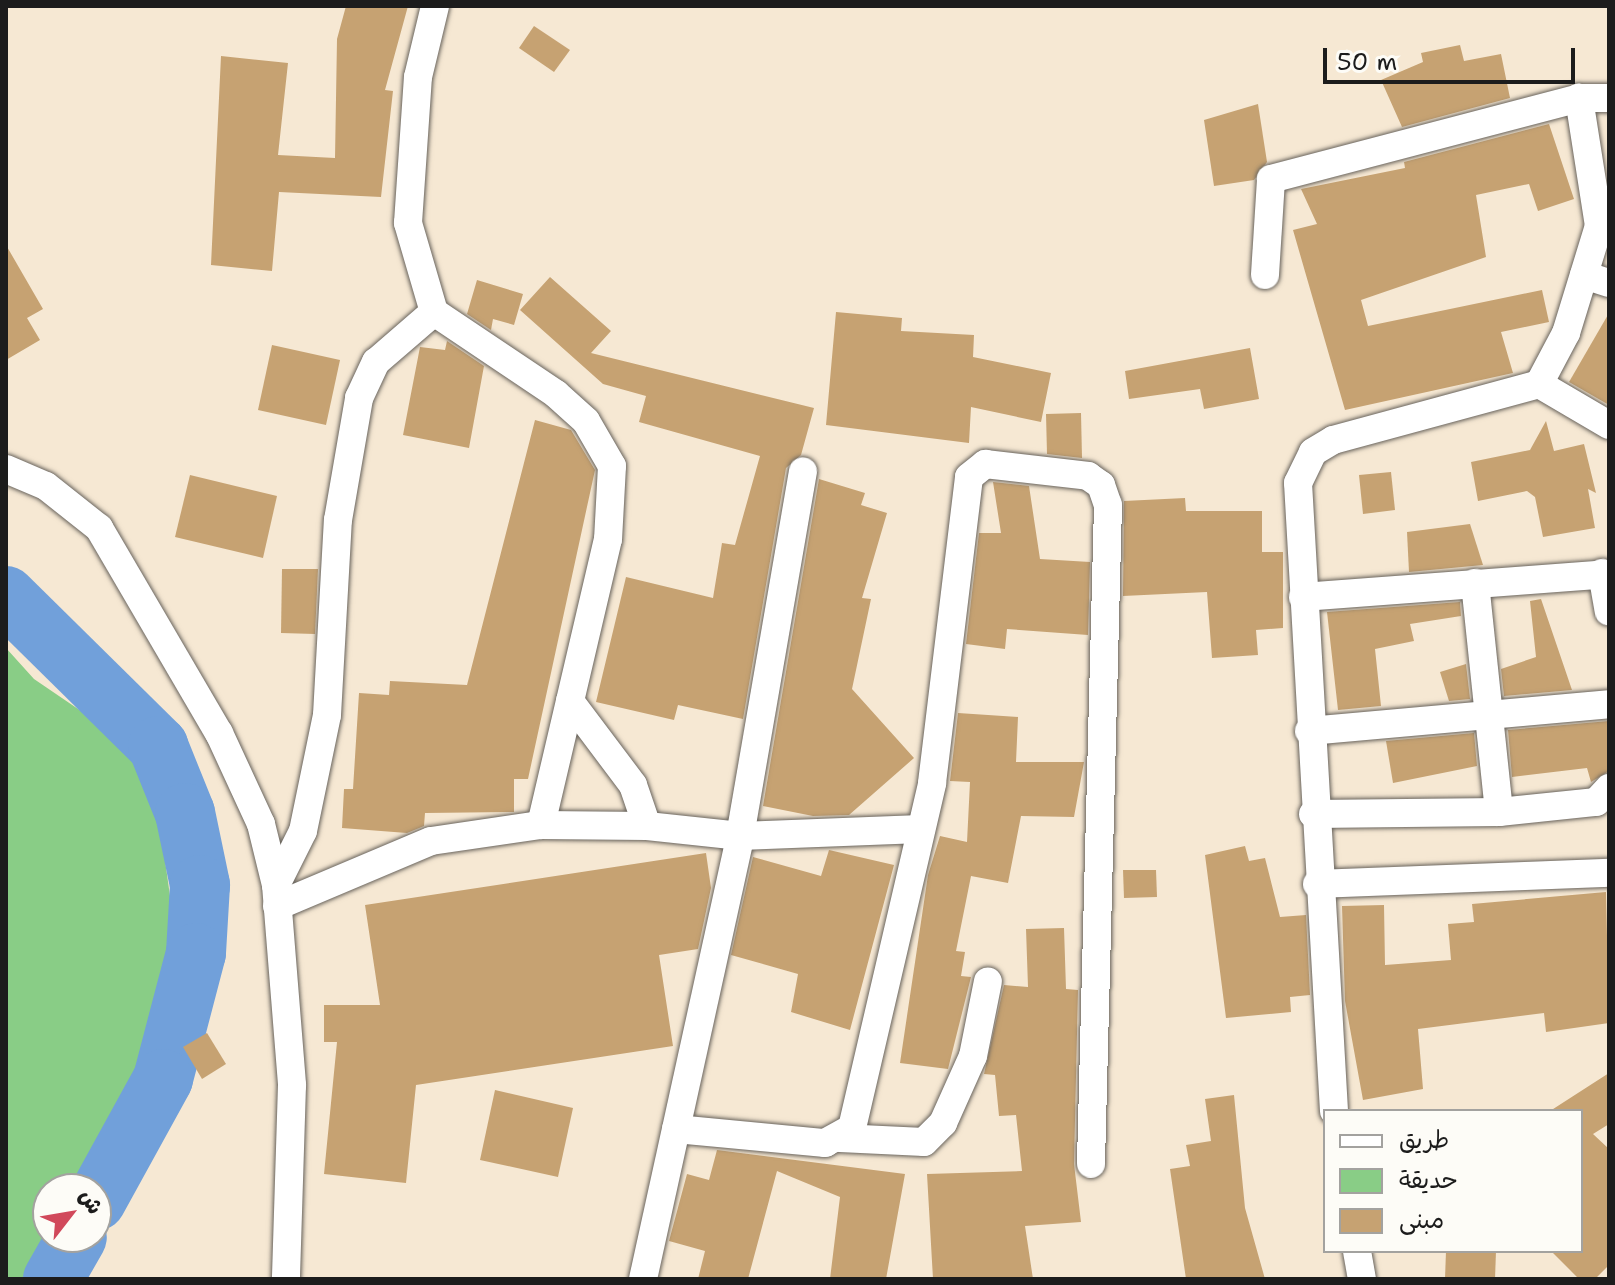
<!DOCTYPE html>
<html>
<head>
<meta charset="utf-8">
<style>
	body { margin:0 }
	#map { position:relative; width:1615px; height:1285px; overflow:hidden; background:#f6e8d3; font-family:"Shantell Sans","Playpen Sans Arabic",sans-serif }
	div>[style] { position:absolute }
	.green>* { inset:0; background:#89cd86 }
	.river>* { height:60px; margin:-30px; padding:0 30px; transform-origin:30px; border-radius:30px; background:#71a0da }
	.building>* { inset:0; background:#c6a272 }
	.roads { filter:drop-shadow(0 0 2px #68635c) drop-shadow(0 0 2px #68635c) }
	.street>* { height:28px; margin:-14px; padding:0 14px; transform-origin:14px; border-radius:14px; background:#fff }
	span { translate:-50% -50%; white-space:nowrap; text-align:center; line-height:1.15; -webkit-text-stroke:6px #fdfcf7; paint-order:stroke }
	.frame { position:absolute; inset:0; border:8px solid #1c1c1c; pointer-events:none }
	.legend { position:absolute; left:1323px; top:1109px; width:260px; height:144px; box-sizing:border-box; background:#fdfcf7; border:2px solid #a3a29f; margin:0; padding:10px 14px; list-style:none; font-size:24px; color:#1c1c1c }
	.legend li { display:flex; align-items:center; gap:16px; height:40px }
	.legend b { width:40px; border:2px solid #a3a29f }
	.north { position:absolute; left:32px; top:1173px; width:80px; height:80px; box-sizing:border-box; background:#fdfcf7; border:2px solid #a3a29f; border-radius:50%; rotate:59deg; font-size:22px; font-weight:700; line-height:32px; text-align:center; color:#1c1c1c }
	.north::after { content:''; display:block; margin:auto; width:28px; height:36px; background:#d1495b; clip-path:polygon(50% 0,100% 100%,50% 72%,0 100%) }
	.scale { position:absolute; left:1323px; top:48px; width:252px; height:36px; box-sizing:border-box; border:4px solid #1c1c1c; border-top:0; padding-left:10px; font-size:24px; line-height:28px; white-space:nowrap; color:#1c1c1c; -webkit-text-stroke:6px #fdfcf7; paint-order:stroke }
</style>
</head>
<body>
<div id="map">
	<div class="green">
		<i style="clip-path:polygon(6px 648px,34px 679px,128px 743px,155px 788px,174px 925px,147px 1073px,88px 1189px,48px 1189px,48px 1237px,63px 1237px,42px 1279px,6px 1279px)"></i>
	</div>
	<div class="river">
		<i style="left:6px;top:596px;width:214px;rotate:44.6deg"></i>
		<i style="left:158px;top:746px;width:72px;rotate:68.1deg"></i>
		<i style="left:185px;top:813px;width:74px;rotate:78.2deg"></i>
		<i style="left:200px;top:885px;width:68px;rotate:93.4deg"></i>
		<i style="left:196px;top:953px;width:130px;rotate:104.7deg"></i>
		<i style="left:163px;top:1079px;width:139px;rotate:118.8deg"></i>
		<i style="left:53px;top:1279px;width:48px;rotate:-60.3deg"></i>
	</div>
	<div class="building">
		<i style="clip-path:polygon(346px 6px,408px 6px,385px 90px,393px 91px,381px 197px,279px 192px,272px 271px,211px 265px,221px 56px,288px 63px,278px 155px,335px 158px,337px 39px)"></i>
		<i style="clip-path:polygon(534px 26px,570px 50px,554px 72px,519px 48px)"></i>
		<i style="clip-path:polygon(1460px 45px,1464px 61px,1501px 54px,1510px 98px,1402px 127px,1381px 80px,1423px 62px,1421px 53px)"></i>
		<i style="clip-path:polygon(1258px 104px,1267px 162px,1254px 180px,1214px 186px,1204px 120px)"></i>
		<i style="clip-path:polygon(1549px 124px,1574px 199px,1538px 211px,1529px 184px,1476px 195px,1486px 257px,1361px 300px,1368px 326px,1542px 290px,1549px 322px,1501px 332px,1513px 373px,1345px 410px,1293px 230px,1317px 224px,1301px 189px,1405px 168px,1404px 162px)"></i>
		<i style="clip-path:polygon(6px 245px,43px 309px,27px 318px,40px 340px,6px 360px)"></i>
		<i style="clip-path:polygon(550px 277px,611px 331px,591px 353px,814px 408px,801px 455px,786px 468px,743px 719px,678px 705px,674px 720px,596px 702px,626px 577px,713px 598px,722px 543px,735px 545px,760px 456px,639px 422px,646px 396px,603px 384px,520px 310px)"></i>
		<i style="clip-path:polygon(477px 280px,523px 294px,514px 325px,493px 319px,491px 330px,467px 314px)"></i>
		<i style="clip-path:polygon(836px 312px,902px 318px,901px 331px,974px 335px,973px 357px,1051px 373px,1041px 422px,971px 407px,969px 443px,826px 425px)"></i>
		<i style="clip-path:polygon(1609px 313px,1609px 405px,1569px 382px)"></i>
		<i style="clip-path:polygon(447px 341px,484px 366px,469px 448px,403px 435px,420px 347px,445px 350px)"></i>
		<i style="clip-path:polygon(272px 345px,340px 360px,326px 425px,258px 410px)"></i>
		<i style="clip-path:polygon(1250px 348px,1259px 399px,1204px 409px,1200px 389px,1129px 399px,1125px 371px)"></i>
		<i style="clip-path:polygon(1081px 413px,1082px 458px,1047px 454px,1046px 414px)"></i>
		<i style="clip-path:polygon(535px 420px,571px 430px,595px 470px,528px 779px,514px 779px,514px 812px,425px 813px,424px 826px,407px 833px,342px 828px,344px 789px,353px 789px,359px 693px,389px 695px,390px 681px,467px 685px)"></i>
		<i style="clip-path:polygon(1546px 421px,1554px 451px,1584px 444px,1596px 493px,1588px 489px,1595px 528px,1543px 537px,1535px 497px,1527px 491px,1478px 501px,1471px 462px,1530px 450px)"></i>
		<i style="clip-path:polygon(1391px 472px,1395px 510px,1363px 514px,1359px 475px)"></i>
		<i style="clip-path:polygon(190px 475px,277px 496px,263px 558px,175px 537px)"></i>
		<i style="clip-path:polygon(819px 479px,865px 493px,861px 505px,887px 513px,862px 598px,871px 599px,852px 689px,914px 758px,849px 815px,813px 816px,763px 806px)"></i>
		<i style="clip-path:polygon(993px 482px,1029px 486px,1040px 559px,1090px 562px,1088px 635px,1007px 629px,1005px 649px,966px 644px,979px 533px,1001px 533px)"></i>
		<i style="clip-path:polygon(1185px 498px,1186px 511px,1262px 511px,1262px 552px,1283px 552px,1283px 628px,1256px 630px,1258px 655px,1212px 658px,1207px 592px,1123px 596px,1124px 501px)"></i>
		<i style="clip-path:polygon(1470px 524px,1483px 565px,1409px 572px,1407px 532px)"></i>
		<i style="clip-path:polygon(282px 569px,318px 569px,315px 634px,281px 633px)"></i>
		<i style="clip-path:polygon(1541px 599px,1572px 690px,1504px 696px,1501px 669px,1536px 657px,1530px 601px)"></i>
		<i style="clip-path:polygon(1460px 602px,1461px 616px,1410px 624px,1414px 641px,1375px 649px,1381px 706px,1338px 710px,1327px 612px)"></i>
		<i style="clip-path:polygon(1466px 664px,1470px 699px,1449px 701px,1440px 672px)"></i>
		<i style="clip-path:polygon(958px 713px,1018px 717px,1016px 762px,1084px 762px,1074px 817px,1021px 816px,1008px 883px,971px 876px,956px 951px,965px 952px,961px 976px,971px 977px,948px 1069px,900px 1063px,928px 875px,940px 836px,967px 842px,970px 782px,950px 781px)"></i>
		<i style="clip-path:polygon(1609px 721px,1609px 771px,1591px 782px,1587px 768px,1512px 777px,1508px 730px)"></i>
		<i style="clip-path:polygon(1474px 733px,1477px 766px,1393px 783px,1386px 741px)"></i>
		<i style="clip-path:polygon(1245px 846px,1249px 861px,1265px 858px,1280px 917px,1306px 915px,1310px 995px,1290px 997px,1291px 1012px,1226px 1018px,1205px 855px)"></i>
		<i style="clip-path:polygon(829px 850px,894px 865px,850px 1030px,791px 1012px,798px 974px,731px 955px,753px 857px,821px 876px)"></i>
		<i style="clip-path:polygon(706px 853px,711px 888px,698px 949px,659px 955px,673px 1046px,416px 1085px,406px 1183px,324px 1174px,337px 1042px,324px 1042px,324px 1005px,380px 1005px,365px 905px)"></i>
		<i style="clip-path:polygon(1123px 870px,1156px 870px,1157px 897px,1124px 898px)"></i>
		<i style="clip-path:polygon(1606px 892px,1609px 1023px,1546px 1032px,1544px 1013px,1418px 1029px,1423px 1089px,1363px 1100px,1345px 1001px,1342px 906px,1384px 905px,1385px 965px,1451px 960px,1448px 924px,1474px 922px,1472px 904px)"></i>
		<i style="clip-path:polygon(1064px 928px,1066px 989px,1078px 990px,1074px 1164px,1081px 1222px,1025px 1226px,1033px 1279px,933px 1279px,927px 1174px,1022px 1171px,1016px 1115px,999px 1116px,995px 1075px,984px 1074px,1004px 985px,1028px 987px,1026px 929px)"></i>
		<i style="clip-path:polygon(207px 1033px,226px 1064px,202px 1079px,183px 1047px)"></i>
		<i style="clip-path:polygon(1609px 1073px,1609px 1124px,1593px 1134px,1609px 1149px,1609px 1265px,1595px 1279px,1579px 1279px,1551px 1251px,1581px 1251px,1581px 1111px,1550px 1111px)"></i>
		<i style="clip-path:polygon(495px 1090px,573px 1108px,558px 1177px,480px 1160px)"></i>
		<i style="clip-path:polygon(1234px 1095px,1245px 1208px,1265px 1279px,1186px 1279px,1170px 1169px,1190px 1166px,1186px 1145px,1211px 1141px,1205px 1099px)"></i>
		<i style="clip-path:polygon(717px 1150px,905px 1174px,886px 1279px,830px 1279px,840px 1197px,777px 1171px,748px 1279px,698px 1279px,705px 1251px,669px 1241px,687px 1174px,709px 1180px)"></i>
		<i style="clip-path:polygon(1446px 1251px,1496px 1251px,1495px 1279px,1445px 1279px)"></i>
	</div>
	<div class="roads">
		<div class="street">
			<i style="left:1265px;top:275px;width:96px;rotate:-86.4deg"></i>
			<i style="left:1271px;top:179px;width:318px;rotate:-14.7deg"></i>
			<i style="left:1584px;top:275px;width:26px;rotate:18deg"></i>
			<i style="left:434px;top:312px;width:147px;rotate:33.9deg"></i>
			<i style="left:556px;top:394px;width:40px;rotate:42deg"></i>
			<i style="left:586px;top:421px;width:52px;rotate:60deg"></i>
			<i style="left:612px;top:466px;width:73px;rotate:93.1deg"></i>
			<i style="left:608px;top:539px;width:294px;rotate:103.2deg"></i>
			<i style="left:1539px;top:384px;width:58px;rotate:-62.1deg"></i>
			<i style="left:1566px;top:333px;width:112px;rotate:-72.9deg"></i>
			<i style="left:1599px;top:226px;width:130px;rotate:-98.9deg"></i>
			<i style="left:1579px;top:98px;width:30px"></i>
			<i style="left:6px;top:469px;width:43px;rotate:23deg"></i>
			<i style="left:46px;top:486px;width:68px;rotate:38.4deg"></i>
			<i style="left:99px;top:528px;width:238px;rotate:59.7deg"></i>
			<i style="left:219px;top:733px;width:100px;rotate:65.2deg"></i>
			<i style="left:261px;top:824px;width:63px;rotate:76.2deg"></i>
			<i style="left:276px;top:885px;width:201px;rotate:85.4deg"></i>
			<i style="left:292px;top:1085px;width:194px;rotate:91.8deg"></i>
			<i style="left:1602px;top:573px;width:39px;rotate:80deg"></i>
			<i style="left:1475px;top:583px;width:230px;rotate:84deg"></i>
			<i style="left:1303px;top:597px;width:307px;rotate:-4.3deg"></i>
			<i style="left:1309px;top:731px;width:301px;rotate:-5.1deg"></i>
			<i style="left:1313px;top:814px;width:186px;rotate:-0.6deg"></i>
			<i style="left:1499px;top:812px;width:98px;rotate:-5.9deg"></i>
			<i style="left:1596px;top:802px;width:19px;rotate:-47deg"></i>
			<i style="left:647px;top:826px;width:94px;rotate:6.1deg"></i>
			<i style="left:740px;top:836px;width:181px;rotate:-2.2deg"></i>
			<i style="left:1317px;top:884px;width:292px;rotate:-2.2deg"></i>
			<i style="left:276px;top:885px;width:60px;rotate:-63.4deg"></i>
			<i style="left:303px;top:831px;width:118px;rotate:-78.3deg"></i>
			<i style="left:327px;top:715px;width:195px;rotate:-86.8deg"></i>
			<i style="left:338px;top:520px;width:124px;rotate:-80.2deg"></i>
			<i style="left:359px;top:398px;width:40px;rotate:-65deg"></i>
			<i style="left:376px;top:362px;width:77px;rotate:-40.8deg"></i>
			<i style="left:434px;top:312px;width:93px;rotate:-106.3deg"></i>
			<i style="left:408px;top:223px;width:146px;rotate:-86.1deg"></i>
			<i style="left:418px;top:77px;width:73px;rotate:-76.5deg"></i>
			<i style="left:277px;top:906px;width:167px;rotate:-22.9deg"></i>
			<i style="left:431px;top:841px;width:111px;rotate:-8.3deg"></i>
			<i style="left:541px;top:825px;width:106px;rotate:0.5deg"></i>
			<i style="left:647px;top:826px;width:43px;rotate:-108.9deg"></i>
			<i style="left:633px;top:785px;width:105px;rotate:-126.9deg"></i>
			<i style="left:1334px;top:1111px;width:629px;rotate:-93.28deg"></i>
			<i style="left:1298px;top:483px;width:34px;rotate:-64deg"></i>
			<i style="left:1313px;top:452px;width:23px;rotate:-31deg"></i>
			<i style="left:1333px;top:440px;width:213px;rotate:-15.2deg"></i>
			<i style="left:1539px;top:384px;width:81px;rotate:30.4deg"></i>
			<i style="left:676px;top:1129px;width:150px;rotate:5.4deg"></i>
			<i style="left:825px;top:1143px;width:31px;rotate:-29deg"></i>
			<i style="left:852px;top:1128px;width:354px;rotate:-76.9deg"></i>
			<i style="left:932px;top:783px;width:308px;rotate:-83.1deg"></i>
			<i style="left:969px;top:477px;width:21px;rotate:-39deg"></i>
			<i style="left:985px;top:464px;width:104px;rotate:6.6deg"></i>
			<i style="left:1088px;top:476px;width:16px;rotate:35deg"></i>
			<i style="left:1101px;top:485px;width:21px;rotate:71deg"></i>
			<i style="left:1108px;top:505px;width:659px;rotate:91.48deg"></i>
			<i style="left:840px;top:1138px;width:84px;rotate:2.7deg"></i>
			<i style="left:924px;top:1142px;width:27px;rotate:-45deg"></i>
			<i style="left:943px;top:1123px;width:73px;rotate:-65.9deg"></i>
			<i style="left:973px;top:1056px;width:76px;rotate:-78.7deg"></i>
			<i style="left:1357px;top:1251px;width:28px;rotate:80deg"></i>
			<i style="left:643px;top:1279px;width:453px;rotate:-77.6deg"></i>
			<i style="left:740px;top:836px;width:370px;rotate:-80.2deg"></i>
		</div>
	</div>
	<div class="frame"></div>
	<ul class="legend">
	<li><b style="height:10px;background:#fff"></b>طريق</li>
	<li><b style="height:22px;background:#89cd86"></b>حديقة</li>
	<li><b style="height:22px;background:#c6a272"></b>مبنى</li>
	</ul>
	<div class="north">ش</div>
	<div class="scale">50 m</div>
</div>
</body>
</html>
